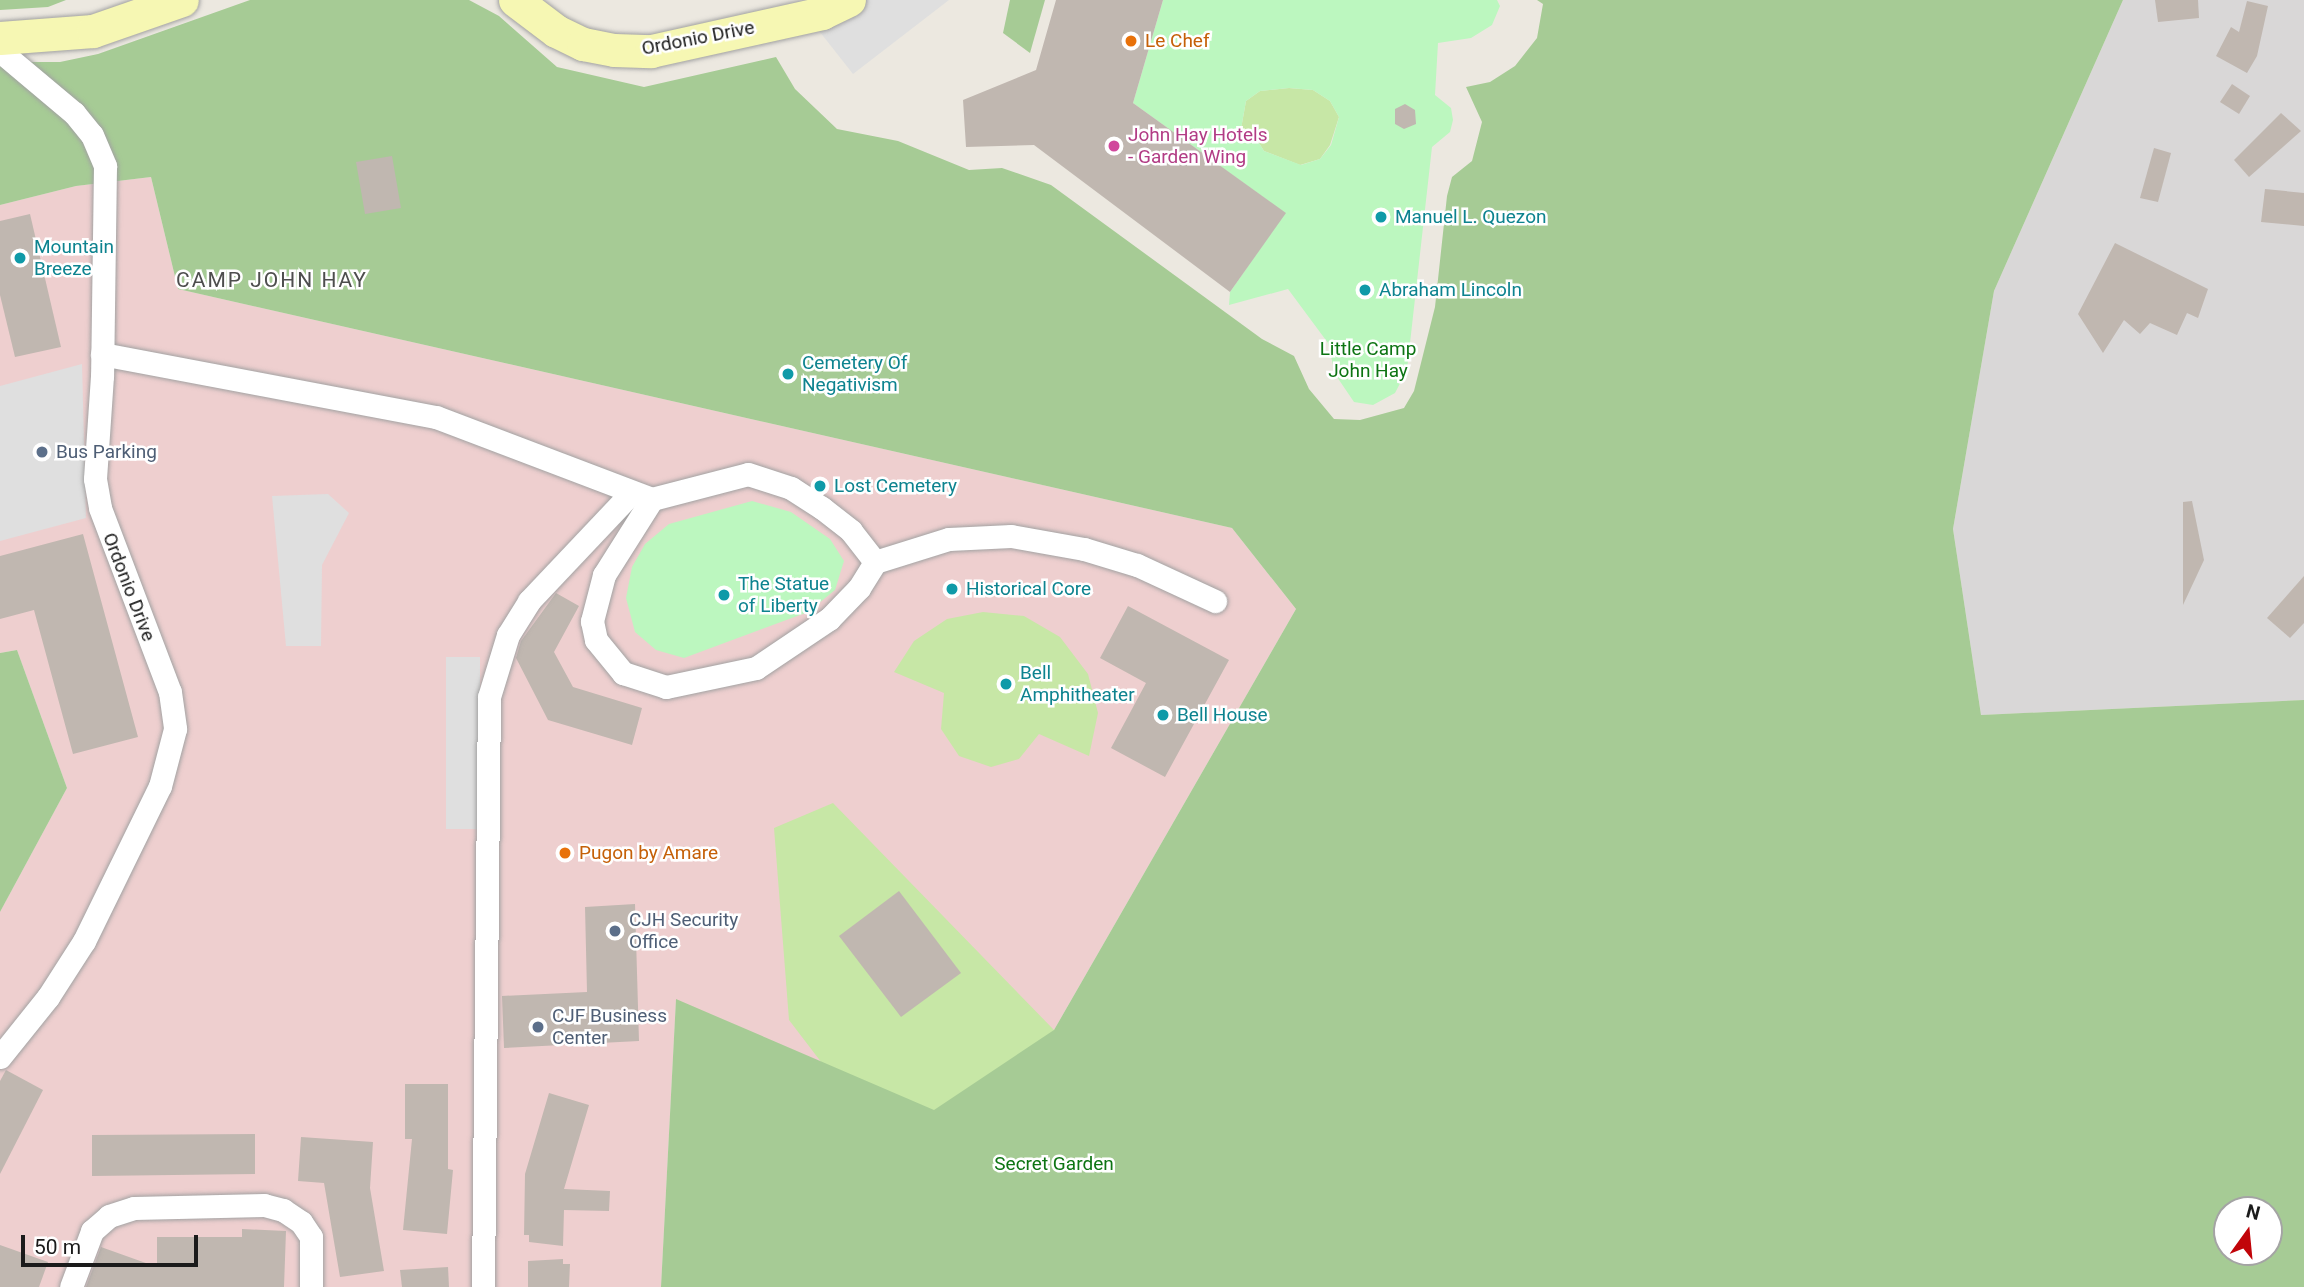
<!DOCTYPE html>
<html>
<head>
<meta charset="utf-8">
<style>
	body { margin:0 }
	#map { position:relative; width:2304px; height:1287px; overflow:hidden; background:#ece8e0; font-family:Roboto,sans-serif }
	div>[style] { position:absolute }
	.residential>* { inset:0; background:#d9d7d7 }
	.commercial>* { inset:0; background:#eecfcf }
	.grass>* { inset:0; background:#c7e7a6 }
	.forest>* { inset:0; background:#a6cb95 }
	.park>* { inset:0; background:#bcf7bf }
	.parking>* { inset:0; background:#dfdfdf }
	.building>* { inset:0; background:#c0b7b0 }
	.roads { filter:drop-shadow(0 0 2px #a2a2a2) drop-shadow(0 0 2px #a2a2a2) }
	.street>* { height:23px; margin:-11.5px; padding:0 11.5px; transform-origin:11.5px; border-radius:11.5px; background:#fff }
	.secondary>* { height:33px; margin:-16.5px; padding:0 16.5px; transform-origin:16.5px; border-radius:16.5px; background:#f6f7b3 }
	.dots>* { width:19px; height:19px; translate:-50% -50%; box-sizing:border-box; border:4px solid #fff; border-radius:50% }
	span { translate:-50% -50%; white-space:nowrap; text-align:center; line-height:1.15; -webkit-text-stroke:5px #fff; paint-order:stroke }
	.street-label { font-size:19px; color:#1b1b1b }
	.food-label { font-size:19px; color:#c56008 }
	.left { translate:0 -50%; text-align:left }
	.hotel-label { font-size:19px; color:#b23c85 }
	.culture-label { font-size:19px; color:#0d838f }
	.park-label { font-size:19px; color:#0d7413 }
	.service-label { font-size:19px; color:#4e5e75 }
	.neighbourhood-label { font-size:21px; color:#4e4e4e; letter-spacing:2px }
	.north { position:absolute; left:2213px; top:1196px; width:70px; height:70px; box-sizing:border-box; background:#fff; border:2px solid #a4a4a4; border-radius:50%; rotate:15deg; font-size:19px; font-weight:700; line-height:28px; text-align:center; color:#1b1b1b }
	.north::after { content:''; display:block; margin:auto; width:24px; height:32px; background:#c10409; clip-path:polygon(50% 0,100% 100%,50% 72%,0 100%) }
	.scale { position:absolute; left:21px; top:1235px; width:177px; height:32px; box-sizing:border-box; border:4px solid #1b1b1b; border-top:0; padding-left:9px; font-size:21px; line-height:24px; white-space:nowrap; color:#1b1b1b; -webkit-text-stroke:5px #fff; paint-order:stroke }
</style>
</head>
<body>
<div id="map">
	<div class="residential">
		<i style="clip-path:polygon(2123px 0,2304px 0,2304px 700px,1981px 715px,1953px 529px,1994px 291px)"></i>
	</div>
	<div class="commercial">
		<i style="clip-path:polygon(151px 177px,178px 289px,1232px 528px,1296px 609px,1054px 1030px,933px 1110px,676px 1000px,661px 1287px,0 1287px,0 912px,67px 788px,17px 650px,0 653px,0 205px,76px 186px)"></i>
	</div>
	<div class="grass">
		<i style="clip-path:polygon(1289px 88px,1313px 90px,1330px 101px,1339px 117px,1330px 145px,1320px 159px,1300px 165px,1264px 151px,1254px 135px,1241px 129px,1246px 101px,1260px 91px)"></i>
		<i style="clip-path:polygon(983px 612px,1024px 616px,1060px 637px,1088px 674px,1098px 713px,1089px 756px,1039px 734px,1019px 759px,991px 767px,959px 756px,941px 729px,944px 693px,894px 672px,914px 641px,947px 619px)"></i>
		<i style="clip-path:polygon(833px 803px,1054px 1030px,1185px 1085px,993px 1287px,789px 1020px,774px 828px)"></i>
	</div>
	<div class="forest">
		<i style="clip-path:polygon(0 0,66px 0,48px 7px,0 10px)"></i>
		<i style="clip-path:polygon(evenodd,250px 0,469px 0,499px 16px,557px 67px,644px 87px,776px 57px,795px 89px,837px 129px,898px 141px,969px 170px,1002px 168px,1051px 185px,1262px 339px,1294px 356px,1309px 389px,1334px 419px,1360px 420px,1404px 408px,1414px 391px,1435px 307px,1447px 196px,1452px 177px,1472px 161px,1482px 122px,1466px 87px,1490px 82px,1515px 66px,1537px 38px,1543px 4px,1537px 0,2123px 0,1994px 291px,1953px 529px,1981px 715px,2304px 700px,2304px 1287px,661px 1287px,676px 999px,934px 1110px,1054px 1030px,1296px 609px,1232px 528px,178px 289px,151px 177px,76px 186px,0 205px,0 62px,60px 62px,98px 54px,250px 0,2227px 1210px,2269px 1210px,2269px 1252px,2227px 1252px,2227px 1210px)"></i>
		<i style="clip-path:polygon(1010px 0,1045px 0,1030px 53px,1003px 33px)"></i>
		<i style="clip-path:polygon(17px 650px,67px 788px,0 912px,0 653px)"></i>
	</div>
	<div class="park">
		<i style="clip-path:polygon(evenodd,1163px 0,1497px 0,1500px 6px,1492px 25px,1471px 38px,1438px 43px,1435px 95px,1451px 108px,1453px 120px,1450px 132px,1432px 147px,1407px 370px,1395px 393px,1373px 405px,1354px 402px,1335px 374px,1328px 343px,1288px 289px,1229px 305px,1230px 292px,1285px 213px,1133px 103px,1163px 0,1289px 88px,1313px 90px,1330px 101px,1339px 117px,1331px 145px,1320px 159px,1301px 165px,1264px 151px,1254px 135px,1241px 129px,1246px 101px,1260px 91px,1289px 88px)"></i>
		<i style="clip-path:polygon(752px 501px,791px 512px,830px 539px,844px 561px,835px 590px,808px 612px,684px 658px,656px 650px,635px 632px,626px 598px,632px 567px,645px 544px,669px 524px)"></i>
	</div>
	<div class="parking">
		<i style="clip-path:polygon(851px 0,949px 0,853px 74px,816px 27px)"></i>
		<i style="clip-path:polygon(82px 364px,86px 518px,0 541px,0 386px)"></i>
		<i style="clip-path:polygon(328px 494px,349px 513px,322px 565px,321px 646px,286px 646px,272px 496px)"></i>
		<i style="clip-path:polygon(446px 657px,480px 657px,480px 829px,446px 829px)"></i>
	</div>
	<div class="building">
		<i style="clip-path:polygon(1056px 0,1163px 0,1133px 103px,1286px 213px,1230px 292px,1034px 145px,966px 147px,963px 100px,1036px 70px)"></i>
		<i style="clip-path:polygon(2155px 0,2198px 0,2199px 18px,2158px 22px)"></i>
		<i style="clip-path:polygon(2247px 1px,2268px 6px,2257px 56px,2247px 73px,2216px 56px,2231px 27px,2239px 32px)"></i>
		<i style="clip-path:polygon(2232px 84px,2250px 96px,2239px 114px,2220px 102px)"></i>
		<i style="clip-path:polygon(1405px 104px,1415px 110px,1416px 124px,1404px 129px,1395px 124px,1395px 109px)"></i>
		<i style="clip-path:polygon(2281px 113px,2301px 131px,2249px 177px,2234px 160px)"></i>
		<i style="clip-path:polygon(2154px 148px,2171px 153px,2158px 202px,2140px 198px)"></i>
		<i style="clip-path:polygon(392px 156px,401px 208px,365px 214px,356px 162px)"></i>
		<i style="clip-path:polygon(2265px 189px,2304px 193px,2304px 226px,2261px 222px)"></i>
		<i style="clip-path:polygon(30px 214px,61px 347px,15px 357px,0 295px,0 221px)"></i>
		<i style="clip-path:polygon(2115px 243px,2208px 289px,2198px 318px,2187px 313px,2177px 335px,2150px 323px,2140px 334px,2124px 320px,2103px 353px,2078px 314px)"></i>
		<i style="clip-path:polygon(2192px 501px,2204px 560px,2183px 605px,2183px 502px)"></i>
		<i style="clip-path:polygon(83px 534px,138px 737px,73px 754px,34px 610px,0 619px,0 556px)"></i>
		<i style="clip-path:polygon(2304px 576px,2304px 623px,2290px 638px,2267px 618px)"></i>
		<i style="clip-path:polygon(556px 593px,579px 606px,554px 652px,573px 687px,642px 708px,632px 745px,548px 720px,516px 658px,521px 641px)"></i>
		<i style="clip-path:polygon(1128px 606px,1229px 660px,1165px 777px,1111px 748px,1146px 683px,1100px 658px)"></i>
		<i style="clip-path:polygon(899px 891px,961px 973px,901px 1017px,839px 936px)"></i>
		<i style="clip-path:polygon(635px 904px,639px 1041px,504px 1048px,502px 996px,587px 992px,585px 907px)"></i>
		<i style="clip-path:polygon(6px 1070px,43px 1090px,0 1174px,0 1081px)"></i>
		<i style="clip-path:polygon(405px 1084px,448px 1084px,448px 1169px,453px 1170px,447px 1234px,403px 1230px,412px 1139px,405px 1139px)"></i>
		<i style="clip-path:polygon(549px 1093px,589px 1105px,564px 1189px,610px 1191px,609px 1211px,564px 1210px,563px 1246px,529px 1242px,529px 1235px,524px 1235px,525px 1174px)"></i>
		<i style="clip-path:polygon(255px 1134px,255px 1174px,92px 1176px,92px 1135px)"></i>
		<i style="clip-path:polygon(301px 1137px,373px 1142px,370px 1188px,384px 1271px,340px 1277px,324px 1183px,298px 1181px)"></i>
		<i style="clip-path:polygon(242px 1229px,286px 1231px,284px 1287px,86px 1287px,101px 1247px,157px 1267px,157px 1237px,242px 1237px)"></i>
		<i style="clip-path:polygon(0 1245px,48px 1262px,39px 1287px,0 1287px)"></i>
		<i style="clip-path:polygon(563px 1259px,563px 1264px,570px 1264px,569px 1287px,528px 1287px,528px 1261px)"></i>
		<i style="clip-path:polygon(448px 1267px,449px 1287px,402px 1287px,400px 1270px)"></i>
	</div>
	<div class="roads">
		<div class="street">
			<i style="left:0;top:51px;width:97px;rotate:40deg"></i>
			<i style="left:74px;top:113px;width:28px;rotate:51deg"></i>
			<i style="left:92px;top:135px;width:34px;rotate:67deg"></i>
			<i style="left:105px;top:166px;width:210px;rotate:90.8deg"></i>
			<i style="left:102px;top:376px;width:103px;rotate:93.9deg"></i>
			<i style="left:95px;top:479px;width:29px;rotate:80deg"></i>
			<i style="left:100px;top:508px;width:197px;rotate:69.2deg"></i>
			<i style="left:170px;top:692px;width:37px;rotate:82deg"></i>
			<i style="left:175px;top:729px;width:59px;rotate:104.7deg"></i>
			<i style="left:160px;top:786px;width:173px;rotate:116.1deg"></i>
			<i style="left:84px;top:941px;width:67px;rotate:122.7deg"></i>
			<i style="left:48px;top:997px;width:77px;rotate:128.7deg"></i>
			<i style="left:102px;top:354px;width:340px;rotate:10.7deg"></i>
			<i style="left:436px;top:417px;width:231px;rotate:20.8deg"></i>
			<i style="left:652px;top:499px;width:99px;rotate:-14.6deg"></i>
			<i style="left:748px;top:474px;width:45px;rotate:18deg"></i>
			<i style="left:791px;top:488px;width:37px;rotate:33deg"></i>
			<i style="left:822px;top:508px;width:37px;rotate:38deg"></i>
			<i style="left:851px;top:531px;width:39px;rotate:52deg"></i>
			<i style="left:652px;top:499px;width:90px;rotate:122.3deg"></i>
			<i style="left:604px;top:575px;width:48px;rotate:104.6deg"></i>
			<i style="left:592px;top:621px;width:19px;rotate:78deg"></i>
			<i style="left:596px;top:640px;width:43px;rotate:50.7deg"></i>
			<i style="left:623px;top:673px;width:45px;rotate:18deg"></i>
			<i style="left:666px;top:687px;width:92px;rotate:-11.9deg"></i>
			<i style="left:756px;top:668px;width:88px;rotate:-33.9deg"></i>
			<i style="left:829px;top:619px;width:43px;rotate:-45.9deg"></i>
			<i style="left:859px;top:588px;width:31px;rotate:-58deg"></i>
			<i style="left:875px;top:562px;width:77px;rotate:-17.3deg"></i>
			<i style="left:949px;top:539px;width:62px;rotate:-2.8deg"></i>
			<i style="left:1011px;top:536px;width:74px;rotate:10.1deg"></i>
			<i style="left:1084px;top:549px;width:55px;rotate:16.8deg"></i>
			<i style="left:1137px;top:565px;width:86px;rotate:24.8deg"></i>
			<i style="left:71px;top:1287px;width:60px;rotate:-69.4deg"></i>
			<i style="left:92px;top:1231px;width:23px;rotate:-41deg"></i>
			<i style="left:109px;top:1216px;width:26px;rotate:-18deg"></i>
			<i style="left:134px;top:1208px;width:130px;rotate:-1.3deg"></i>
			<i style="left:264px;top:1205px;width:20px;rotate:15deg"></i>
			<i style="left:283px;top:1210px;width:22px;rotate:34deg"></i>
			<i style="left:301px;top:1222px;width:18px;rotate:56deg"></i>
			<i style="left:311px;top:1237px;width:50px;rotate:90deg"></i>
			<i style="left:483px;top:1287px;width:590px;rotate:-89.42deg"></i>
			<i style="left:489px;top:697px;width:65px;rotate:-73deg"></i>
			<i style="left:508px;top:635px;width:40px;rotate:-58deg"></i>
			<i style="left:529px;top:601px;width:149px;rotate:-46.6deg"></i>
		</div>
		<div class="secondary">
			<i style="left:515px;top:0;width:51px;rotate:37.1deg"></i>
			<i style="left:556px;top:31px;width:30px;rotate:26deg"></i>
			<i style="left:583px;top:44px;width:32px;rotate:11deg"></i>
			<i style="left:614px;top:50px;width:37px;rotate:2deg"></i>
			<i style="left:651px;top:51px;width:175px;rotate:-12.5deg"></i>
			<i style="left:822px;top:13px;width:30px;rotate:-26deg"></i>
			<i style="left:0;top:38px;width:93px;rotate:-4.3deg"></i>
			<i style="left:93px;top:31px;width:94px;rotate:-19.2deg"></i>
		</div>
	</div>
	<div class="dots">
		<i style="left:1131px;top:41px;background:#e8710a"></i>
		<i style="left:1114px;top:146px;background:#d1479c"></i>
		<i style="left:1381px;top:217px;background:#0f9aa8"></i>
		<i style="left:20px;top:258px;background:#0f9aa8"></i>
		<i style="left:1365px;top:290px;background:#0f9aa8"></i>
		<i style="left:788px;top:374px;background:#0f9aa8"></i>
		<i style="left:42px;top:452px;background:#5c6f8a"></i>
		<i style="left:820px;top:486px;background:#0f9aa8"></i>
		<i style="left:952px;top:589px;background:#0f9aa8"></i>
		<i style="left:724px;top:595px;background:#0f9aa8"></i>
		<i style="left:1006px;top:684px;background:#0f9aa8"></i>
		<i style="left:1163px;top:715px;background:#0f9aa8"></i>
		<i style="left:565px;top:853px;background:#e8710a"></i>
		<i style="left:615px;top:931px;background:#5c6f8a"></i>
		<i style="left:538px;top:1027px;background:#5c6f8a"></i>
	</div>
	<div class="street-label">
		<span style="left:698px;top:38px;rotate:-11deg">Ordonio Drive</span>
		<span style="left:129px;top:587px;rotate:69deg">Ordonio Drive</span>
	</div>
	<div class="food-label">
		<span class="left" style="left:1145px;top:41px">Le Chef</span>
		<span class="left" style="left:579px;top:853px">Pugon by Amare</span>
	</div>
	<div class="hotel-label">
		<span class="left" style="left:1128px;top:146px">John Hay Hotels<br>- Garden Wing</span>
	</div>
	<div class="culture-label">
		<span class="left" style="left:1395px;top:217px">Manuel L. Quezon</span>
		<span class="left" style="left:34px;top:258px">Mountain<br>Breeze</span>
		<span class="left" style="left:1379px;top:290px">Abraham Lincoln</span>
		<span class="left" style="left:802px;top:374px">Cemetery Of<br>Negativism</span>
		<span class="left" style="left:834px;top:486px">Lost Cemetery</span>
		<span class="left" style="left:738px;top:595px">The Statue<br>of Liberty</span>
		<span class="left" style="left:966px;top:589px">Historical Core</span>
		<span class="left" style="left:1020px;top:684px">Bell<br>Amphitheater</span>
		<span class="left" style="left:1177px;top:715px">Bell House</span>
	</div>
	<div class="park-label">
		<span style="left:1368px;top:360px">Little Camp<br>John Hay</span>
		<span style="left:1054px;top:1164px">Secret Garden</span>
	</div>
	<div class="service-label">
		<span class="left" style="left:56px;top:452px">Bus Parking</span>
		<span class="left" style="left:629px;top:931px">CJH Security<br>Office</span>
		<span class="left" style="left:552px;top:1027px">CJF Business<br>Center</span>
	</div>
	<div class="neighbourhood-label">
		<span style="left:272px;top:280px">CAMP JOHN HAY</span>
	</div>
	<div class="north">N</div>
	<div class="scale">50 m</div>
</div>
</body>
</html>
